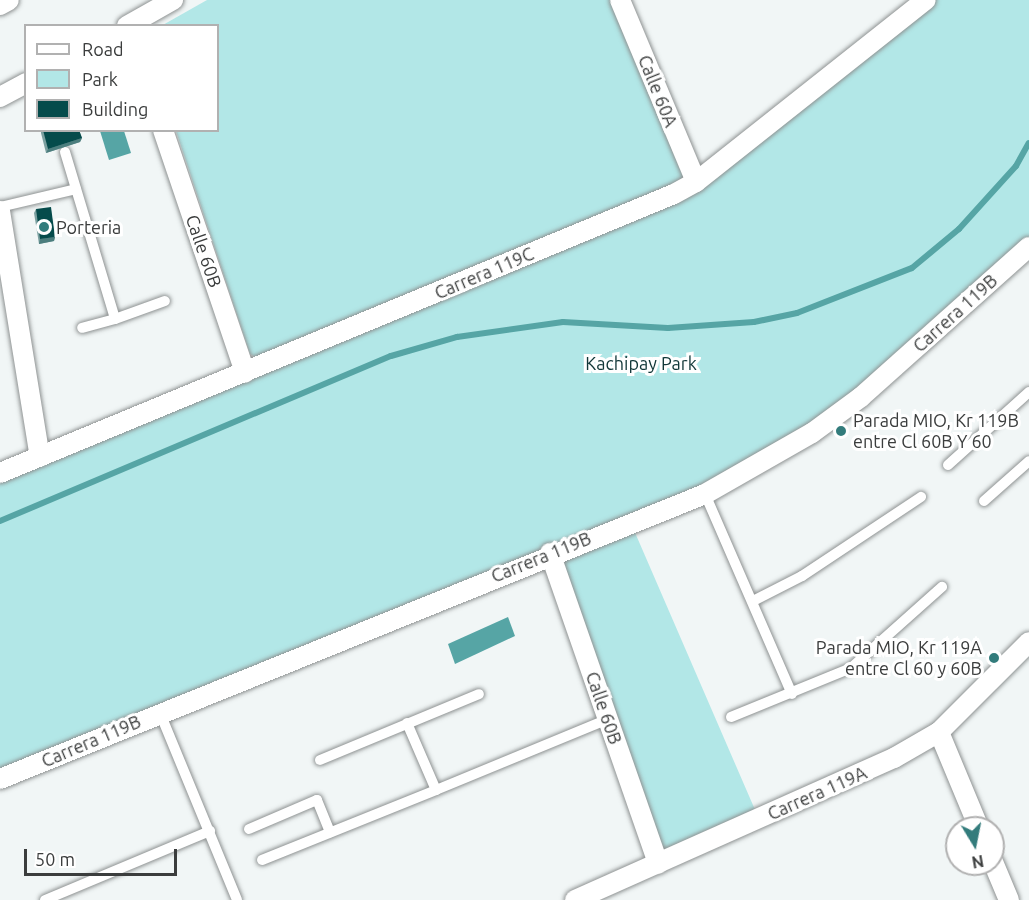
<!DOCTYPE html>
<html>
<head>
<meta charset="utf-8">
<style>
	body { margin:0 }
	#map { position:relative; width:1029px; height:900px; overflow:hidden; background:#f1f6f6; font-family:Ubuntu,sans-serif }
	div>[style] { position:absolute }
	.green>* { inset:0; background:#b2e7e7 }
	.water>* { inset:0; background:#56a5a5 }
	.stream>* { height:6px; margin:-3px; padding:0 3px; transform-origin:3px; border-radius:3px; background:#56a5a5 }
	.roads { filter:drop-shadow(0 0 2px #8e9292) drop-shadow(0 0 2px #8e9292) }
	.lane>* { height:10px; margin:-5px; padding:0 5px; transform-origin:5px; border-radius:5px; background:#fff }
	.street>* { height:20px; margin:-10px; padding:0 10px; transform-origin:10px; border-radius:10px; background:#fff }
	.wall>* { inset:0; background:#7ba0a0 }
	.shaded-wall>* { inset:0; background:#4c7e7e }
	.building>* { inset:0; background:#054b4b }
	.dots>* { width:16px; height:16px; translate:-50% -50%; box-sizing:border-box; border:3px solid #fff; border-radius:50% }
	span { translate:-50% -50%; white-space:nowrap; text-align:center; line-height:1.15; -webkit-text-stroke:6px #fff; paint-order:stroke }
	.street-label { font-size:18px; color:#3b3d3d }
	.poi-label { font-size:18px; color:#3b3d3d }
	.left { translate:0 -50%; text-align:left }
	.right { translate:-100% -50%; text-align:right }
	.park-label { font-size:18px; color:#113738 }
	.legend { position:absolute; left:24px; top:24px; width:195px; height:108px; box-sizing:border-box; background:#fff; border:2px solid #b1b1b1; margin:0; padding:8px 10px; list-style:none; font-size:18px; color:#3b3d3d }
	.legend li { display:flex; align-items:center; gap:12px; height:30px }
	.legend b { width:30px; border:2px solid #b1b1b1 }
	.north { position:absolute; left:945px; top:816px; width:60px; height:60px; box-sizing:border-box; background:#fff; border:2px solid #b1b1b1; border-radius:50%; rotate:170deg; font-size:16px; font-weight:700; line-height:24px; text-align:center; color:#3b3d3d }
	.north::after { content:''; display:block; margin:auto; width:21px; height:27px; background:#337c7c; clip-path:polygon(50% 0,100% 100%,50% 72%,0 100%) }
	.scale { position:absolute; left:24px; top:849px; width:153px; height:27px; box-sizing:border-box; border:3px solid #3b3d3d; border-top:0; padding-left:8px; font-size:18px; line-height:21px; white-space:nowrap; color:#3b3d3d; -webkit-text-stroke:4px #fff; paint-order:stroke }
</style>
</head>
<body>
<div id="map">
	<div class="green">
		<i style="clip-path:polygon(207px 0,610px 0,687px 172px,684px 184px,259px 359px,250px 354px,176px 131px,218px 130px,218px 26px,161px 26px)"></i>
		<i style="clip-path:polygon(926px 0,1029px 0,1029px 247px,812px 433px,630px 521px,759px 819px,658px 864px,550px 553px,0 779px,0 473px,674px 194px)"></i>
	</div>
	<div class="water">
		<i style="clip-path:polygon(100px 131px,124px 131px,131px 153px,109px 160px)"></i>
		<i style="clip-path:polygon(508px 617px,515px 636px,455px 664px,448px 644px)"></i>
	</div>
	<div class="stream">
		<i style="left:0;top:521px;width:424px;rotate:-22.9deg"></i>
		<i style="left:391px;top:356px;width:69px;rotate:-16.1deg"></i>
		<i style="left:457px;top:337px;width:107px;rotate:-8.1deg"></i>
		<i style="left:563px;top:322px;width:105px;rotate:3.3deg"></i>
		<i style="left:668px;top:328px;width:86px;rotate:-4deg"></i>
		<i style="left:754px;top:322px;width:44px;rotate:-11.8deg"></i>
		<i style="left:797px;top:313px;width:123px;rotate:-21.4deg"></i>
		<i style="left:912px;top:268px;width:61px;rotate:-39.7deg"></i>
		<i style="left:959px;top:229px;width:85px;rotate:-47.9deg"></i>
		<i style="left:1016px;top:166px;width:26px;rotate:-61deg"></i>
	</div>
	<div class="roads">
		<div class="lane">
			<i style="left:65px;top:152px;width:174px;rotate:73.3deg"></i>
			<i style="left:115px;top:319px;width:34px;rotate:165deg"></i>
			<i style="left:0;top:207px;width:78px;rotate:-13.3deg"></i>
			<i style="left:115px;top:319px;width:53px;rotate:-19.8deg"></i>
			<i style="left:948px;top:465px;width:109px;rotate:-42deg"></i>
			<i style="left:705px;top:494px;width:218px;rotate:66.5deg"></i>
			<i style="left:984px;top:501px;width:60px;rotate:-41.6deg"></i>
			<i style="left:753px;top:601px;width:55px;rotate:-27deg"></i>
			<i style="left:802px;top:576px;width:143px;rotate:-33.6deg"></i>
			<i style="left:160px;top:713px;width:202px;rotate:67.6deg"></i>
			<i style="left:731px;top:717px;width:130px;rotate:-22.2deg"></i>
			<i style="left:851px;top:668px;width:122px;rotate:-41.7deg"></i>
			<i style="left:407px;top:723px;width:73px;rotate:66.6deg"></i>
			<i style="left:436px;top:790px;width:186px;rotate:-22.4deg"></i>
			<i style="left:320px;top:760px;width:172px;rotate:-22.5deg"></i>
			<i style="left:249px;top:829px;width:74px;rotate:-23.1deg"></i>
			<i style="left:317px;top:800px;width:35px;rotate:68deg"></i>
			<i style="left:262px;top:860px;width:188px;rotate:-21.9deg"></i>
			<i style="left:45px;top:900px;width:179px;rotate:-22.7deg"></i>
		</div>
		<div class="street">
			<i style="left:620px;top:0;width:197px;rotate:67.3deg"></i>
			<i style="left:0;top:5px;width:10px;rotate:-29deg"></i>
			<i style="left:127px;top:26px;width:53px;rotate:-29.5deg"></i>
			<i style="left:0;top:97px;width:30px;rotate:-28deg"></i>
			<i style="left:163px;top:130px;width:256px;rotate:71.3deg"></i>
			<i style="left:0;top:211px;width:249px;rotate:80.8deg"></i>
			<i style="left:0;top:473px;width:729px;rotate:-22.49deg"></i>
			<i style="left:674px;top:194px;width:25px;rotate:-29deg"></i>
			<i style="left:696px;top:182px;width:293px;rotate:-38.4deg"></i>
			<i style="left:550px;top:553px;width:329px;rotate:70.8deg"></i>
			<i style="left:939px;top:732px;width:104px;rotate:67.4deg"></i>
			<i style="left:0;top:779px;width:760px;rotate:-22.01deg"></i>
			<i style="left:705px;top:494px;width:123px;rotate:-29.7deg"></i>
			<i style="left:812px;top:433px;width:61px;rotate:-36.3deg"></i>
			<i style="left:861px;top:397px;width:225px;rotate:-41.8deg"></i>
			<i style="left:993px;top:862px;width:41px;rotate:67.2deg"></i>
			<i style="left:575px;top:900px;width:349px;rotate:-24deg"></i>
			<i style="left:894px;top:758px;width:52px;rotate:-30deg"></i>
			<i style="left:939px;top:732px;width:127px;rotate:-45deg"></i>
		</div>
	</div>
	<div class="wall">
		<i style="clip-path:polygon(41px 130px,79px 130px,82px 138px,80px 142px,46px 153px,41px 133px)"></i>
		<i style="clip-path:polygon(36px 209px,55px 237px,54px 241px,39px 244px,34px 213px)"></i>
	</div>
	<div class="shaded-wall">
		<i style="clip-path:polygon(82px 138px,80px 142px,46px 153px,48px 149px)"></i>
		<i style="clip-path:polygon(55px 237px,54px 241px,39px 244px,40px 239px)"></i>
	</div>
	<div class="building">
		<i style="clip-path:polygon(43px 130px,79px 130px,82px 138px,48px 149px)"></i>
		<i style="clip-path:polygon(51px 207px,55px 237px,40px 239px,36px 209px)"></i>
	</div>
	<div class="dots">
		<i style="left:44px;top:227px;background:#337c7c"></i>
		<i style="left:841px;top:431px;background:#337c7c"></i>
		<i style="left:994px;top:658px;background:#337c7c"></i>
	</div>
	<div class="street-label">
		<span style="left:658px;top:91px;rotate:68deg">Calle 60A</span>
		<span style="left:204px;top:251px;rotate:71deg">Calle 60B</span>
		<span style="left:484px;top:273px;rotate:-23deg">Carrera 119C</span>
		<span style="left:955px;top:313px;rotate:-42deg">Carrera 119B</span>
		<span style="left:541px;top:557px;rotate:-22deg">Carrera 119B</span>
		<span style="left:604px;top:708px;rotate:71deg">Calle 60B</span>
		<span style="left:91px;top:741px;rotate:-23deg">Carrera 119B</span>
		<span style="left:817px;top:793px;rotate:-24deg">Carrera 119A</span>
	</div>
	<div class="poi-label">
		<span class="left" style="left:56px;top:227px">Porteria</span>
		<span class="left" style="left:853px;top:431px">Parada MIO, Kr 119B<br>entre Cl 60B Y 60</span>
		<span class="right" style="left:982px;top:658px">Parada MIO, Kr 119A<br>entre Cl 60 y 60B</span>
	</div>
	<div class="park-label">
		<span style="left:641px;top:363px">Kachipay Park</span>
	</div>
	<ul class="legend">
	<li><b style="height:8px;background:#fff"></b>Road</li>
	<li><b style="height:16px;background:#b2e7e7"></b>Park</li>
	<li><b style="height:16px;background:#054b4b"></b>Building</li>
	</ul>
	<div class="north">N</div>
	<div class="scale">50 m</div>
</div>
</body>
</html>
